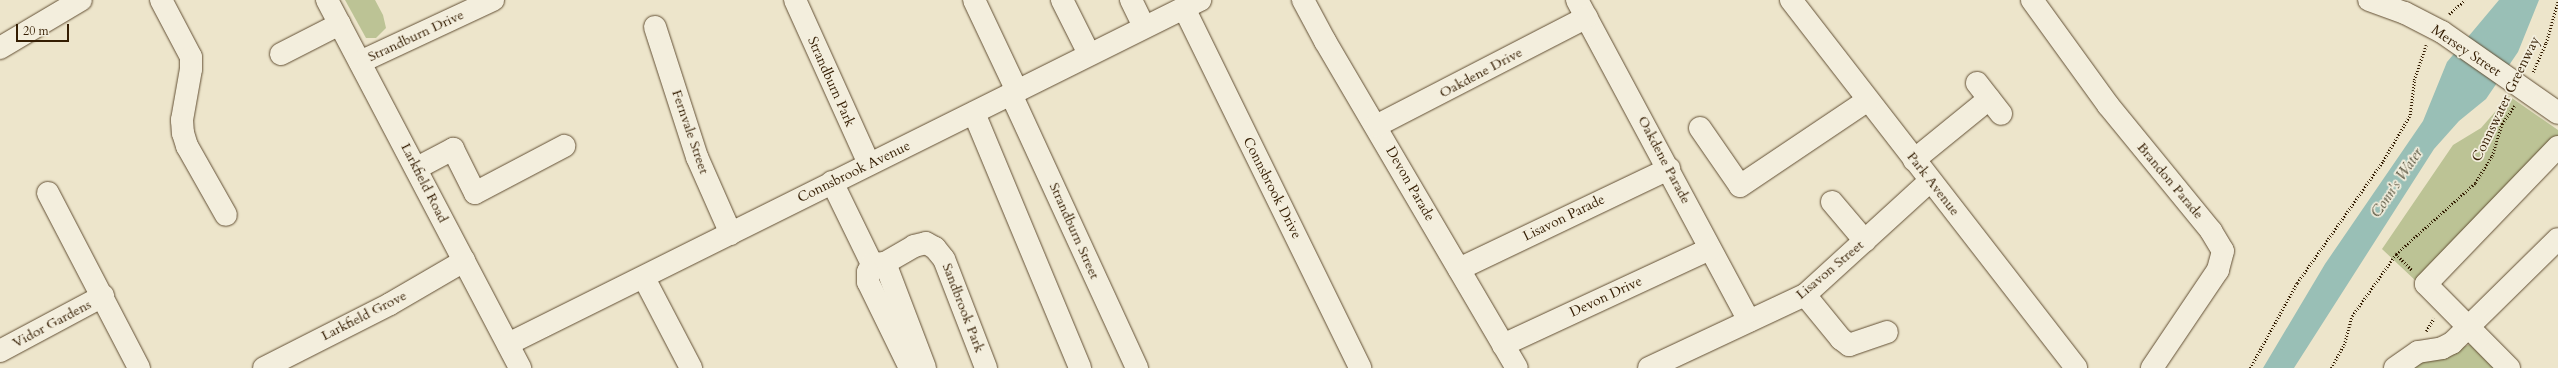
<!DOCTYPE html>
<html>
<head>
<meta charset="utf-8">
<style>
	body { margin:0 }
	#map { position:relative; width:2558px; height:368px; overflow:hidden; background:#ede5cb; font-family:Cardo,serif }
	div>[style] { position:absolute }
	.green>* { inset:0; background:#bcc395 }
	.water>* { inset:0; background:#99bfb6 }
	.path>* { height:2.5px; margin-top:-1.25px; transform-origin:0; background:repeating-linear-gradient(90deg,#341d02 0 1px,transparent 0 3px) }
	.roads { filter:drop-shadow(0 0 1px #624f34) drop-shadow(0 0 1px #624f34) }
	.minor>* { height:22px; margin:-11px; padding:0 11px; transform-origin:11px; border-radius:11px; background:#f3eedd }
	span { translate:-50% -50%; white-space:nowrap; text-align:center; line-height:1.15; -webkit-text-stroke:3.5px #f3eedd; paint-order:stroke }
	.street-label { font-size:14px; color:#341d02 }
	.water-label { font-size:15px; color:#524e38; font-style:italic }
	.scale { position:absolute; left:16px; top:24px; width:53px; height:18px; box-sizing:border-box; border:2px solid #341d02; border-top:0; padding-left:5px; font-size:12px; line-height:14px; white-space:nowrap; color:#341d02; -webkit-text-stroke:3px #f3eedd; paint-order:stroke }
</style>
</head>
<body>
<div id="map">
	<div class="green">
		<i style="clip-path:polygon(345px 0,375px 0,383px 15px,386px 28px,376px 38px,366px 38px)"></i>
		<i style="clip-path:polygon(2509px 96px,2558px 130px,2558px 137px,2417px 282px,2382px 249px,2453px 145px,2481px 128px)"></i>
		<i style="clip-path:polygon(2472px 344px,2495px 368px,2410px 368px,2420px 359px)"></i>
	</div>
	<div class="water">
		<i style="clip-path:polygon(2499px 0,2539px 0,2518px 52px,2486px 99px,2459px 121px,2434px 149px,2294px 368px,2263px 368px,2325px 264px,2423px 121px,2447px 62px)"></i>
	</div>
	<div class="path">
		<i style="left:2449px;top:14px;width:21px;rotate:-41deg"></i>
		<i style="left:2533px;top:72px;width:32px;rotate:-66deg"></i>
		<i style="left:2546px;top:43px;width:44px;rotate:-74.1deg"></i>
		<i style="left:2396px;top:254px;width:24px;rotate:45deg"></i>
		<i style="left:2426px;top:331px;width:15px;rotate:-58deg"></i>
		<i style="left:2250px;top:368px;width:97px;rotate:-61.1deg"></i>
		<i style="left:2297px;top:283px;width:149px;rotate:-54.8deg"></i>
		<i style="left:2383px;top:161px;width:53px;rotate:-59.6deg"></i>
		<i style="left:2410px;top:115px;width:35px;rotate:-83deg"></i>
		<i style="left:2414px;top:80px;width:37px;rotate:-71deg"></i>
		<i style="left:2331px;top:368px;width:26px;rotate:-61deg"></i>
		<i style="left:2344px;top:345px;width:30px;rotate:-75deg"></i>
		<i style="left:2352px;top:316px;width:76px;rotate:-54.6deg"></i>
		<i style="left:2396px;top:254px;width:106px;rotate:-41.9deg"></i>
		<i style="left:2475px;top:183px;width:32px;rotate:-58deg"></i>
		<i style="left:2492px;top:156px;width:34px;rotate:-73deg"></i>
		<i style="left:2502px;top:124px;width:22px;rotate:-56deg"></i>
	</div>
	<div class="roads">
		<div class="minor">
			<i style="left:161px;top:0;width:64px;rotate:62.2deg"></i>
			<i style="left:191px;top:57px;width:12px;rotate:90deg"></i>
			<i style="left:191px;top:69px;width:52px;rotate:100deg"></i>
			<i style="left:182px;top:120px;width:13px;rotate:86deg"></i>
			<i style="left:183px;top:133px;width:14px;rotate:73deg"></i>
			<i style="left:187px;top:146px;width:79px;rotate:60.5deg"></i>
			<i style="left:327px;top:0;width:416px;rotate:62.3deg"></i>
			<i style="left:795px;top:0;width:180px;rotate:65.7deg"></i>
			<i style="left:974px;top:0;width:101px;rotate:64.7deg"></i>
			<i style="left:1062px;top:0;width:60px;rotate:63.4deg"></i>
			<i style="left:1131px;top:0;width:30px;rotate:64deg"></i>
			<i style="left:1303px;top:0;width:47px;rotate:61.8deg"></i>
			<i style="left:1325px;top:41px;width:379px;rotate:59.6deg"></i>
			<i style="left:1577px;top:0;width:364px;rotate:61.8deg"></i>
			<i style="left:1791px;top:0;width:465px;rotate:52.2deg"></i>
			<i style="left:2032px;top:0;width:130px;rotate:54.1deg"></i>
			<i style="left:2108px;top:105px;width:163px;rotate:50.7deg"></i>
			<i style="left:2211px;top:231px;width:23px;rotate:59deg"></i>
			<i style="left:2223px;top:251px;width:20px;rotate:105deg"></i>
			<i style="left:2218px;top:270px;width:118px;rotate:124deg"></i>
			<i style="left:2369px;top:0;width:38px;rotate:20deg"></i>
			<i style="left:2405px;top:13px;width:42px;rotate:27.2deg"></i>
			<i style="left:2442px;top:32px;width:141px;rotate:34.9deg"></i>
			<i style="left:1184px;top:8px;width:401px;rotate:63.9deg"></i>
			<i style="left:655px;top:27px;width:137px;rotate:72.1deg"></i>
			<i style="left:697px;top:157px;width:84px;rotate:66.2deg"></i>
			<i style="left:0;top:48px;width:94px;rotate:-30.7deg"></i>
			<i style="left:281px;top:54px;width:66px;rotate:-27deg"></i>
			<i style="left:360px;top:62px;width:147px;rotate:-25deg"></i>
			<i style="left:1977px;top:83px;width:39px;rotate:52deg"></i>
			<i style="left:1011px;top:94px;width:302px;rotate:65.3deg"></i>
			<i style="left:974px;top:113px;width:276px;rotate:67.4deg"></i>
			<i style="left:1376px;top:126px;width:237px;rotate:-27.3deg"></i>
			<i style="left:1700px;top:128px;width:70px;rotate:55.4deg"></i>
			<i style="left:1740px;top:186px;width:154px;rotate:-33.9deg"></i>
			<i style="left:1914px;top:160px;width:97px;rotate:-39.1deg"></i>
			<i style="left:417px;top:168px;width:41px;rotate:-27.8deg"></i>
			<i style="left:453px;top:149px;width:49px;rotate:63.4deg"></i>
			<i style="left:475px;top:193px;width:101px;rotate:-27.8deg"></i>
			<i style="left:832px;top:182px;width:91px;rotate:64deg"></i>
			<i style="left:48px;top:193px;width:197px;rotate:62.5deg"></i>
			<i style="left:1832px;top:202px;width:51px;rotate:49.8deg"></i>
			<i style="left:885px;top:263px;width:112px;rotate:69.1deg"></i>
			<i style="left:872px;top:264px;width:13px;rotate:-4deg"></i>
			<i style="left:885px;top:263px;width:34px;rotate:-30deg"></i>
			<i style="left:914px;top:246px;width:12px;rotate:-14deg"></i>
			<i style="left:926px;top:243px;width:10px;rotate:29deg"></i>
			<i style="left:935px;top:248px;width:14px;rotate:51deg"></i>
			<i style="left:944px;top:259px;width:117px;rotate:68.9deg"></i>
			<i style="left:872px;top:264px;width:9px;rotate:117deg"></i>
			<i style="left:868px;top:272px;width:10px;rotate:90deg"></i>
			<i style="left:868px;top:282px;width:96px;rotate:64deg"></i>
			<i style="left:1459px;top:269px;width:233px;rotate:-25.5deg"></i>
			<i style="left:644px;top:278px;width:102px;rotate:62.4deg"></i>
			<i style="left:1805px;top:295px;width:57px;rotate:50.7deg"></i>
			<i style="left:1841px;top:339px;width:10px;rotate:37deg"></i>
			<i style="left:1849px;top:345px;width:40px;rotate:-18.9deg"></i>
			<i style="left:508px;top:344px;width:773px;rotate:-26.43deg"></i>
			<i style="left:1503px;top:345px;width:228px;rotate:-24.9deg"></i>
			<i style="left:0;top:351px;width:117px;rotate:-28.1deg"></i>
			<i style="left:264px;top:368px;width:141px;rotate:-26.9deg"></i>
			<i style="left:390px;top:304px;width:86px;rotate:-30.2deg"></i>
			<i style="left:1649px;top:368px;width:172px;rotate:-25.1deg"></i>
			<i style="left:1805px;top:295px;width:169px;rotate:-42.4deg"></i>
			<i style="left:2395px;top:368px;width:28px;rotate:-35deg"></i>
			<i style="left:2418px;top:352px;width:24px;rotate:-9deg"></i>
			<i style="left:2442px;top:348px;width:11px;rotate:-27deg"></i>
			<i style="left:2452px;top:343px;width:148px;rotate:-44.5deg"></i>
			<i style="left:2509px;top:368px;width:118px;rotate:-134.7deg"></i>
			<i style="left:2426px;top:284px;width:190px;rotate:-46.1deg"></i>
		</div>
	</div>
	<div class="street-label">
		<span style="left:416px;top:36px;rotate:-25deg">Strandburn Drive</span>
		<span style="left:2466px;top:51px;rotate:34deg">Mersey Street</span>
		<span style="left:1481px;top:73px;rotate:-28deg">Oakdene Drive</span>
		<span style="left:831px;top:82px;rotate:66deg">Strandburn Park</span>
		<span style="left:2506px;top:99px;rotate:-64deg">Connswater Greenway</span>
		<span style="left:690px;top:132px;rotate:71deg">Fernvale Street</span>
		<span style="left:1664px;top:160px;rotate:62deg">Oakdene Parade</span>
		<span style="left:854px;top:172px;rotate:-26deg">Connsbrook Avenue</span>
		<span style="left:2170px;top:181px;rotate:50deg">Brandon Parade</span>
		<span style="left:424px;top:183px;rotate:63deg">Larkfield Road</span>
		<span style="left:1410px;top:184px;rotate:60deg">Devon Parade</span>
		<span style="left:1933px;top:184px;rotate:52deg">Park Avenue</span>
		<span style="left:1272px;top:188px;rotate:63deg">Connsbrook Drive</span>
		<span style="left:1564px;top:218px;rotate:-26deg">Lisavon Parade</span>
		<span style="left:1074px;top:231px;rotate:66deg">Strandburn Street</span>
		<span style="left:1830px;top:270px;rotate:-40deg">Lisavon Street</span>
		<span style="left:1606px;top:297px;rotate:-25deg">Devon Drive</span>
		<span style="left:963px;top:308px;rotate:69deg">Sandbrook Park</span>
		<span style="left:364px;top:316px;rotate:-27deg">Larkfield Grove</span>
		<span style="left:52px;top:324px;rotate:-28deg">Vidor Gardens</span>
	</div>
	<div class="water-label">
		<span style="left:2397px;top:183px;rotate:-56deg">Conn's Water</span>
	</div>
	<div class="scale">20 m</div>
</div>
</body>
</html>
